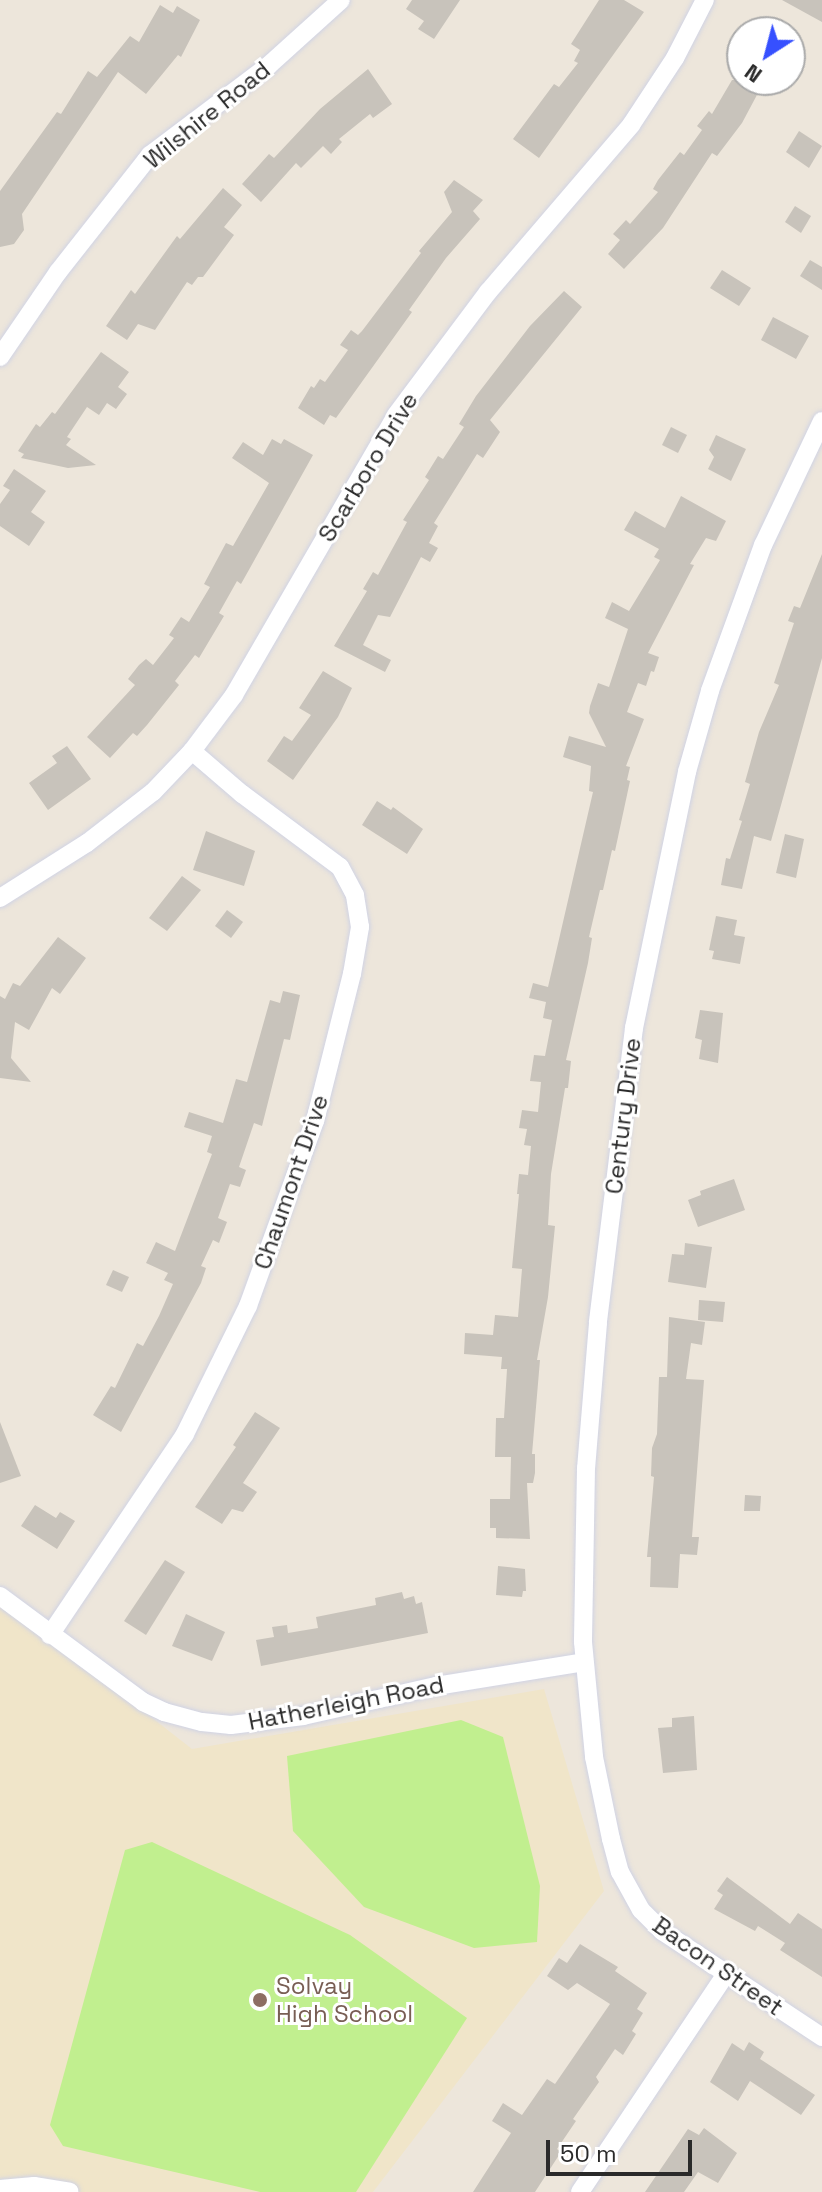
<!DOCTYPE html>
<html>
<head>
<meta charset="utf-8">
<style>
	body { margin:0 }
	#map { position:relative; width:822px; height:2192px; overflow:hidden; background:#ede6db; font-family:"Space Grotesk",sans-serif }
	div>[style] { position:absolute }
	.education>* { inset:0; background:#f0e5c9 }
	.pitch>* { inset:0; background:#c1ef8f }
	.building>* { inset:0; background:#c8c3bb }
	.roads { filter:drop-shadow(0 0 2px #d0d3e4) drop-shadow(0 0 2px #d0d3e4) }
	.minor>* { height:18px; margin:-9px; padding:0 9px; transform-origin:9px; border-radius:9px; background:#fff }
	.dots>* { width:22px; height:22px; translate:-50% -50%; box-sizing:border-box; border:4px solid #fff; border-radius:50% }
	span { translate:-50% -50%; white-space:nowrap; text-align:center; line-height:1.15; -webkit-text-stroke:6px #fff; paint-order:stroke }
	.street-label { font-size:24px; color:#2a2a2a }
	.education-label { font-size:24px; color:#785e54 }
	.left { translate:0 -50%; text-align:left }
	.north { position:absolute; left:726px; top:16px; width:80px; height:80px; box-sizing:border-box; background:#fff; border:2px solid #aaa; border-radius:50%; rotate:216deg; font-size:22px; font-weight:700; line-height:32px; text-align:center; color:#2a2a2a }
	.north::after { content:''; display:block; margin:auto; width:28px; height:36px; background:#3650ff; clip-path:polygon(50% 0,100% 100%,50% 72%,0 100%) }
	.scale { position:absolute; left:546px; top:2140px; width:146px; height:36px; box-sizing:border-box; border:4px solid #2a2a2a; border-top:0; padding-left:10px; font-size:24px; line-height:28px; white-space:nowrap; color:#2a2a2a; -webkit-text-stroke:6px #fff; paint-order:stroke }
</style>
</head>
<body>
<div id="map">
	<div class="education">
		<i style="clip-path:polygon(0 1599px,192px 1749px,544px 1689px,604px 1891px,373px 2192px,0 2192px)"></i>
	</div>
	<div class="pitch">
		<i style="clip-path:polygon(461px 1720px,503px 1737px,540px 1886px,537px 1942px,474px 1948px,364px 1907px,293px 1831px,287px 1756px)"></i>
		<i style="clip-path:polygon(152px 1842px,350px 1935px,467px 2018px,356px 2192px,260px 2192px,63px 2146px,50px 2125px,125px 1850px)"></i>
	</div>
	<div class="building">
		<i style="clip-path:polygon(412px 0,460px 0,434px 39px,418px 29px,424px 21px,406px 9px)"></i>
		<i style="clip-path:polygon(599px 0,624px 0,644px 12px,539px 158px,513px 139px,554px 84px,559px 87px,578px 63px,574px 61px,580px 50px,571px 44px)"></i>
		<i style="clip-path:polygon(782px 0,822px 0,822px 22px)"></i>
		<i style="clip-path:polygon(160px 5px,173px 13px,177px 6px,200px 20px,181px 57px,178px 55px,146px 94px,118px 72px,22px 214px,24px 230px,14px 244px,0 247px,0 191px,57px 112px,61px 114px,88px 71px,97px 77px,130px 36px,139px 42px)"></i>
		<i style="clip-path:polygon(368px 69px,392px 104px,373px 118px,370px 114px,339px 139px,342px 142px,331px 154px,323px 146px,301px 168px,296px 163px,261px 202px,242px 184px,269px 154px,274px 158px,320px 109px)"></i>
		<i style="clip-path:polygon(732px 80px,765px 80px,742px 123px,717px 156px,712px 153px,663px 228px,624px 269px,608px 254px,620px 240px,613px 234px,626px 220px,630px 224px,658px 192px,653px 189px,658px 180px,680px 152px,684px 155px,702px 130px,697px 126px,709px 111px,712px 114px)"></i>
		<i style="clip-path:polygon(799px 131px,822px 146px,809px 168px,786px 152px)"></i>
		<i style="clip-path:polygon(454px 180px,483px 200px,473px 211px,480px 219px,446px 258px,409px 310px,412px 312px,336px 418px,330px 415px,324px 425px,298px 408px,311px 386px,314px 388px,320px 379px,325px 382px,348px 350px,340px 345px,351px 330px,358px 335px,362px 331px,421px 253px,419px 251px,452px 212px,444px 192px)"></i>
		<i style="clip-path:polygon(223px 188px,242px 205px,224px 227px,234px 235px,203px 277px,198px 277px,192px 285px,187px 282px,155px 330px,138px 324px,127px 340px,106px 326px,131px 290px,135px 294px,177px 236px,180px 239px)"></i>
		<i style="clip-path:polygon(795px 206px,811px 216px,801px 233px,785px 222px)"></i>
		<i style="clip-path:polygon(810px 260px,822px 267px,822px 290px,800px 276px)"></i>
		<i style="clip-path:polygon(722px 270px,751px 288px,739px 306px,710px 288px)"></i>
		<i style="clip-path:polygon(564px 291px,582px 307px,490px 420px,500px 432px,483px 458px,477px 454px,434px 523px,438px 526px,429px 543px,438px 548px,430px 562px,421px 557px,390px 617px,378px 615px,363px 645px,391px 660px,385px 672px,334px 646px,367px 591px,363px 589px,373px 572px,378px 575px,407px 522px,403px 520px,429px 480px,425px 477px,438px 456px,443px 459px,464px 427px,459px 424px,476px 396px,530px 326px)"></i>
		<i style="clip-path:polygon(773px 317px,809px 336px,796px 359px,761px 340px)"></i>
		<i style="clip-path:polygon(101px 352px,129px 372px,118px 387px,127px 394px,116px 409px,107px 403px,99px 415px,87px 407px,67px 437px,71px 439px,66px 445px,96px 465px,68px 468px,21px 458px,24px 454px,18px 451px,36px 424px,40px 427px,52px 412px,55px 414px)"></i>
		<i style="clip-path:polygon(671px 427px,687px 435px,678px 453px,662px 445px)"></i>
		<i style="clip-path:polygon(716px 435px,746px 449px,731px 481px,708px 469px,714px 457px,709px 450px)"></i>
		<i style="clip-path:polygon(272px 439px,281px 444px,284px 439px,313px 455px,241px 584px,237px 581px,219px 613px,224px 616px,199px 658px,195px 655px,175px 681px,179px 685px,147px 725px,137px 736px,133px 733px,110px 758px,87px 737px,135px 685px,128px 679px,139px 665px,146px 659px,153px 665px,174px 638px,169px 635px,181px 617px,189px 622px,210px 587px,204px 584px,226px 543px,233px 546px,269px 483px,232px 458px,243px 442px,263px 455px)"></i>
		<i style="clip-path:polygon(14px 469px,46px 491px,31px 512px,45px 522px,29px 546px,0 526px,0 504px,10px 490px,3px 486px)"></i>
		<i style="clip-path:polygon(681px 496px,726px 521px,716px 541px,706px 538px,690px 564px,694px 565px,648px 653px,659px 657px,654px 672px,651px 671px,646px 686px,638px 683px,627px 712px,644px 719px,626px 766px,630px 767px,627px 780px,630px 781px,615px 851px,612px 850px,603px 890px,600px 890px,589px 937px,592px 938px,588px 963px,566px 1060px,571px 1061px,568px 1088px,565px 1088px,551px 1174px,548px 1225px,555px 1226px,548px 1297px,537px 1360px,540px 1360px,532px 1454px,535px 1454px,535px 1473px,533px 1483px,527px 1483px,530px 1539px,496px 1538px,496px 1528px,490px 1528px,490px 1499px,510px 1499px,511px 1457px,495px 1457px,496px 1418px,504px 1418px,507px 1369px,501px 1369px,502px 1357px,464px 1354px,465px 1333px,493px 1335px,495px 1315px,518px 1317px,522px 1269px,512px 1268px,519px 1194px,517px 1194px,519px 1174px,528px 1175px,531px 1146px,524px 1145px,527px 1129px,519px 1128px,522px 1110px,538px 1112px,541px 1082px,530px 1081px,534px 1055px,545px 1056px,552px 1020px,543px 1018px,546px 1002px,529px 998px,533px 983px,548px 987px,593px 792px,589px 791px,591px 766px,563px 757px,569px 736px,606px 747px,589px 713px,590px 706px,598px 683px,609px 687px,628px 629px,605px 618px,612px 602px,629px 611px,660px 560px,654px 557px,659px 549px,624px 530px,635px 511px,665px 528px)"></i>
		<i style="clip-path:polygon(822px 554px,822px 658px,771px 841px,754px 836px,742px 889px,721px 885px,726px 858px,730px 859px,742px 821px,739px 820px,750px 784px,745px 782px,759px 732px,779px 685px,774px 683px,794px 623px,788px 621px,794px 606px,800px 608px)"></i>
		<i style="clip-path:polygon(323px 671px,352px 688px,338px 717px,293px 780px,267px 761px,284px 736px,292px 741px,311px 715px,299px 708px)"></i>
		<i style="clip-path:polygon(67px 746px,91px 779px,48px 810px,29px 783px,57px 763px,52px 756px)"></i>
		<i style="clip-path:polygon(377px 801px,391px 810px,393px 807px,423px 829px,407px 854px,362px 825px)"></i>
		<i style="clip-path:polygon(206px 831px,255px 851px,244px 886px,193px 870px)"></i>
		<i style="clip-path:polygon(785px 834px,804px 839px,796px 878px,776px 873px)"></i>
		<i style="clip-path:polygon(182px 876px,201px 890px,167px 931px,149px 918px)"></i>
		<i style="clip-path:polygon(227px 910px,243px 922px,231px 938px,215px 926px)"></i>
		<i style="clip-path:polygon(716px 916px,737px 920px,734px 935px,745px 937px,740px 964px,712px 959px,714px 951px,709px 950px)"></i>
		<i style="clip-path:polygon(58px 937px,86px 958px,60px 994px,52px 988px,29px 1030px,15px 1022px,11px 1058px,31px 1082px,0 1078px,0 996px,5px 999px,13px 983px,20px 986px)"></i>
		<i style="clip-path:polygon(283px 991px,300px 995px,290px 1040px,284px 1039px,262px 1126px,254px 1123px,239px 1167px,246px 1170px,240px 1187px,230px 1184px,218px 1218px,227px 1222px,219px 1243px,213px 1240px,201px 1266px,206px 1268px,201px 1283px,121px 1432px,93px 1415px,111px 1386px,115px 1388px,137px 1343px,143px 1346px,159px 1316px,173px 1284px,164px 1280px,168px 1273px,146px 1263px,156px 1242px,175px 1251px,212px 1154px,207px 1152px,212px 1136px,184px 1127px,189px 1112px,223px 1123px,236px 1079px,247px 1082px,270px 1000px,280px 1003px)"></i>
		<i style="clip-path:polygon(700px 1010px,723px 1013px,718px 1063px,699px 1059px,702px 1040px,695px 1038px)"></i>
		<i style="clip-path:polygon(734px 1179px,745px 1210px,698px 1227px,688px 1200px,701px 1195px,700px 1191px)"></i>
		<i style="clip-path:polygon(685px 1243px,712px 1247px,706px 1288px,668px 1282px,672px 1254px,684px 1255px)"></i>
		<i style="clip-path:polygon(113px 1270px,129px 1277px,122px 1292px,106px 1285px)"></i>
		<i style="clip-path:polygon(699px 1300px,725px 1302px,723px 1322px,698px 1320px)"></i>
		<i style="clip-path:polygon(669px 1317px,705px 1322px,702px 1345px,691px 1343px,686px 1379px,704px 1380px,692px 1537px,699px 1537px,697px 1555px,680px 1554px,678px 1588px,650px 1587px,651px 1557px,647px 1557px,654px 1477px,651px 1476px,652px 1448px,657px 1434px,659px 1377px,667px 1377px)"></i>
		<i style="clip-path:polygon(255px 1412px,280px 1428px,243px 1483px,257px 1492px,243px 1512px,232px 1509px,222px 1524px,195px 1507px,236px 1447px,233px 1445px)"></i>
		<i style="clip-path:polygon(0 1422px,21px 1476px,0 1483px)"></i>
		<i style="clip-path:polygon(745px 1495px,761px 1496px,760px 1511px,744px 1511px)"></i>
		<i style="clip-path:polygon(35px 1505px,56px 1518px,60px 1512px,75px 1521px,57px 1549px,21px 1526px)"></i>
		<i style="clip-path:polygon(165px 1560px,185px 1572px,146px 1635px,124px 1621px)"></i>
		<i style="clip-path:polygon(498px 1566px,525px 1569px,526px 1591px,523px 1591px,522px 1597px,496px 1595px)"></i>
		<i style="clip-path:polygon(402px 1592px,404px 1599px,414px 1596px,416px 1604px,422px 1602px,428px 1633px,261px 1666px,256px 1640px,274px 1637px,272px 1627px,287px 1625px,288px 1633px,318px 1628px,316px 1617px,376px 1605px,375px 1598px)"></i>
		<i style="clip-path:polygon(186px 1614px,225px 1632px,212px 1661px,172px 1646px)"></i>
		<i style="clip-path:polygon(694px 1716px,697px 1770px,663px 1773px,658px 1728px,672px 1727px,672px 1718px)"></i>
		<i style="clip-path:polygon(727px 1877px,790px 1924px,798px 1913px,822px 1929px,822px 1977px,780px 1950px,785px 1943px,758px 1926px,755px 1931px,714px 1909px,723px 1895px,717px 1891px)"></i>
		<i style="clip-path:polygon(580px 1944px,618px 1967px,615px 1971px,647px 1993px,637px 2009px,643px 2013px,632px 2031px,636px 2034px,623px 2055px,615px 2049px,596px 2077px,599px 2082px,573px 2119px,576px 2121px,557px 2149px,561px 2152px,535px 2192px,473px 2192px,511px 2133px,492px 2121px,503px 2103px,522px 2115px,547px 2079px,555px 2084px,610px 2004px,577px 1983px,568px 1990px,547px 1976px,559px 1958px,567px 1963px)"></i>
		<i style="clip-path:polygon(749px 2042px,764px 2052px,760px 2059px,815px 2095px,801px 2115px,750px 2081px,738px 2101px,710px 2082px,732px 2043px,744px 2051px)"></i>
		<i style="clip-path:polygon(704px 2128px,737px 2153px,718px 2183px,698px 2172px,684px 2192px,645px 2192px,688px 2129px,699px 2135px)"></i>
	</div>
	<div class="roads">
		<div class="minor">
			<i style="left:0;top:357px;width:103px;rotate:-55.7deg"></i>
			<i style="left:58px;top:272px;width:149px;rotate:-51.8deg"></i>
			<i style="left:150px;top:155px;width:148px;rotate:-37deg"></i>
			<i style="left:268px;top:66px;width:98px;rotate:-42.1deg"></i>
			<i style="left:822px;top:421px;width:137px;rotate:115.4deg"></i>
			<i style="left:763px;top:545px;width:155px;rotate:110deg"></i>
			<i style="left:710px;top:691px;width:84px;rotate:105.9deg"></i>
			<i style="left:687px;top:772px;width:261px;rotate:101.7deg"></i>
			<i style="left:634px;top:1028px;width:297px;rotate:97deg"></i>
			<i style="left:598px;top:1323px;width:145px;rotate:94.7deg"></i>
			<i style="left:586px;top:1468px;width:174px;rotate:91deg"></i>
			<i style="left:583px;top:1642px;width:116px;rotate:84.5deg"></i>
			<i style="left:594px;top:1757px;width:84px;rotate:78.3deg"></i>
			<i style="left:611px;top:1839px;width:34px;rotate:75deg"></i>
			<i style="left:620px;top:1872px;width:43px;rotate:61.1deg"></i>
			<i style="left:641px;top:1910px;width:30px;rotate:45deg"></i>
			<i style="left:662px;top:1931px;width:192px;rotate:33.5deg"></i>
			<i style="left:0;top:898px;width:103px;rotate:-32.3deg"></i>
			<i style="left:87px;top:843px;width:83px;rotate:-37.7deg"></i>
			<i style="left:153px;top:792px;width:57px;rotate:-46.4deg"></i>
			<i style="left:192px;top:751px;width:70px;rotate:-53.1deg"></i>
			<i style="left:234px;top:695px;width:323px;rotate:-59.9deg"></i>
			<i style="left:396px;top:415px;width:154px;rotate:-53.2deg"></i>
			<i style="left:488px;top:292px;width:220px;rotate:-49.4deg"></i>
			<i style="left:631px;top:125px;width:80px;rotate:-56.7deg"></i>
			<i style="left:675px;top:58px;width:65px;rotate:-62.7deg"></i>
			<i style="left:0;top:1596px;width:178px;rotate:36.5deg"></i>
			<i style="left:143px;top:1702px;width:23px;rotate:25deg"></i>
			<i style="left:164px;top:1712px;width:39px;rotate:15deg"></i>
			<i style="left:202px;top:1722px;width:29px;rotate:6deg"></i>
			<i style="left:231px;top:1725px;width:73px;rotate:-7.1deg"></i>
			<i style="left:303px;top:1716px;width:136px;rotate:-12.7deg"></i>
			<i style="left:436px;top:1686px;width:150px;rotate:-9.2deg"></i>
			<i style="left:50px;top:1635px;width:242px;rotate:-56.1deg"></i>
			<i style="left:185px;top:1434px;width:143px;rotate:-63.8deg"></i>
			<i style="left:248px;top:1306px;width:197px;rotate:-70.1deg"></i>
			<i style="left:315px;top:1121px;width:152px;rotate:-75.9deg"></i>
			<i style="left:352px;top:974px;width:48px;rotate:-80.3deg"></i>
			<i style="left:360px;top:927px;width:32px;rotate:-99deg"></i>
			<i style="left:355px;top:895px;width:32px;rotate:-118deg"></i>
			<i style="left:340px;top:867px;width:122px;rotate:-143.3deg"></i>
			<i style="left:242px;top:794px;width:66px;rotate:-139.3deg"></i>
			<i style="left:0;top:2189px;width:34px;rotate:-5deg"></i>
			<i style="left:34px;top:2186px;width:36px;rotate:9deg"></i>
			<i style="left:580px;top:2192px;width:262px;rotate:-56.2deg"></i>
		</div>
	</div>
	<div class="dots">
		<i style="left:260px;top:2000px;background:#8d6e63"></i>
	</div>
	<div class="street-label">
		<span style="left:207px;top:115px;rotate:-39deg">Wilshire Road</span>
		<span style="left:368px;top:467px;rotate:-59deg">Scarboro Drive</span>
		<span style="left:623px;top:1116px;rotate:-83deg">Century Drive</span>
		<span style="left:291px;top:1182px;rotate:-71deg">Chaumont Drive</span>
		<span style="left:346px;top:1703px;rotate:-11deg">Hatherleigh Road</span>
		<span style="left:718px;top:1966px;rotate:35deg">Bacon Street</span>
	</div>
	<div class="education-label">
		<span class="left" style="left:276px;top:2000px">Solvay<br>High School</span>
	</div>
	<div class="north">N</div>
	<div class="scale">50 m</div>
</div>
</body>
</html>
